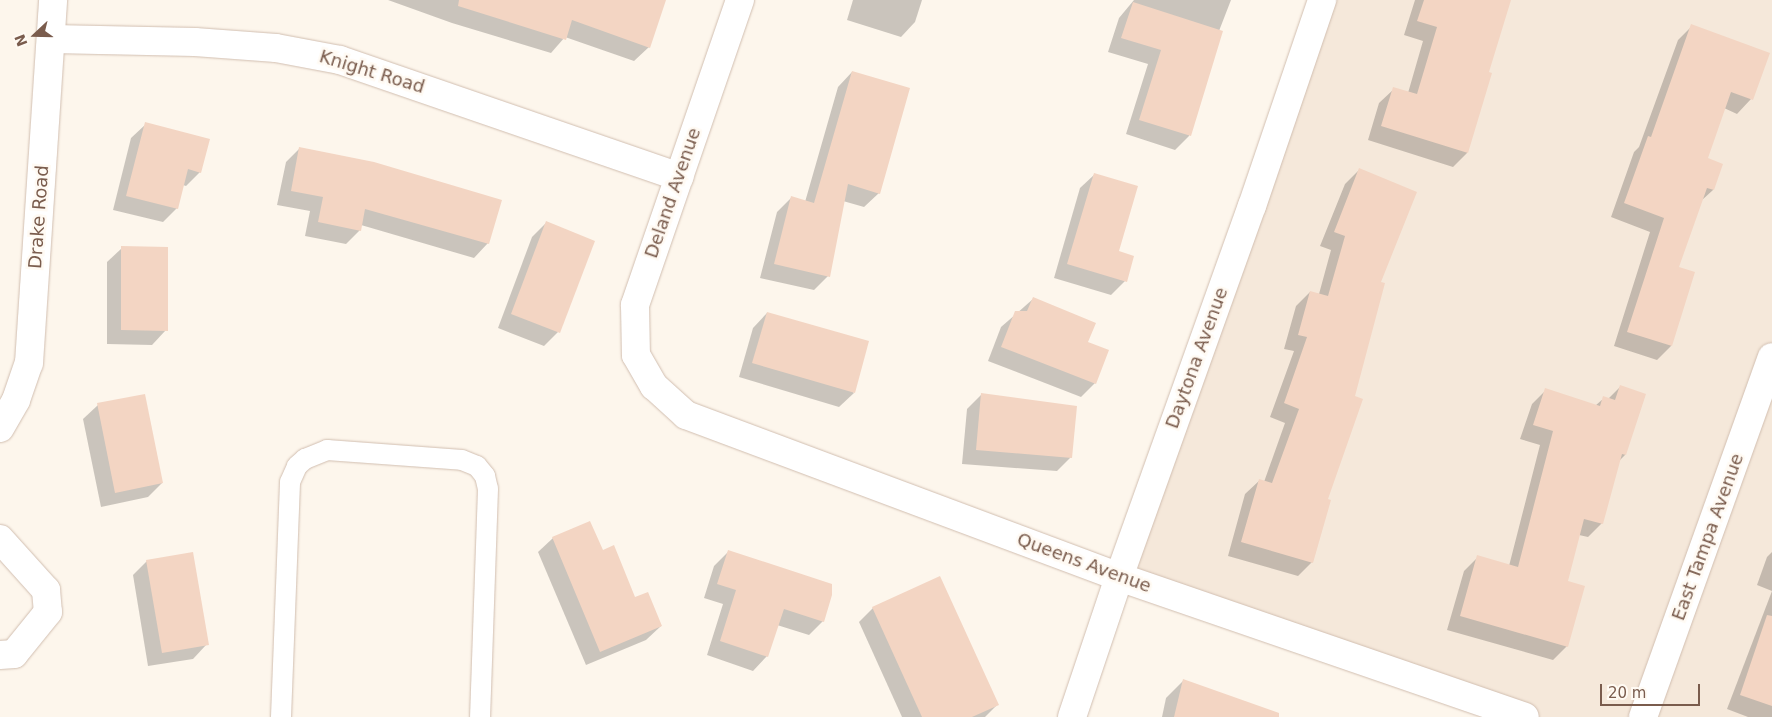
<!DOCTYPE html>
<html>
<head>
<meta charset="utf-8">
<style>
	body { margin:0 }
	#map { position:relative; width:1772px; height:717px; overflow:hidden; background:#fdf6ec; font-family:"DejaVu Sans",sans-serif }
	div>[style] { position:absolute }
	.residential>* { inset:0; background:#f5e8da }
	.shadow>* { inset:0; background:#0003 }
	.building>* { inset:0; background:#f3d5c3 }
	.roads { filter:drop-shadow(0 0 1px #d1beb0) drop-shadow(0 0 1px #d1beb0) }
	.service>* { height:20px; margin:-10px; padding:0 10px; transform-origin:10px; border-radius:10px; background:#fff }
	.minor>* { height:28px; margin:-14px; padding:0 14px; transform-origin:14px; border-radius:14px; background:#fff }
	span { translate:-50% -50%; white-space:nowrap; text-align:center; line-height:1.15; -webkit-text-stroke:5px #fffaf3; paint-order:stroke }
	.street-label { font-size:18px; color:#7a5c4d }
	.north { position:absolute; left:10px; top:10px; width:50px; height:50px; -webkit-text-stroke:4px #fffaf3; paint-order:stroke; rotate:249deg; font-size:14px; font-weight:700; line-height:20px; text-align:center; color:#7a5c4d }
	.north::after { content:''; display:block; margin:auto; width:18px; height:22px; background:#7a5c4d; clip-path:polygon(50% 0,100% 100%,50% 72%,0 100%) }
	.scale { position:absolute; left:1600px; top:684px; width:100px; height:22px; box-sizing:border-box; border:2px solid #7a5c4d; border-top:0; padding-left:6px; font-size:15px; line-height:18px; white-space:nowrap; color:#7a5c4d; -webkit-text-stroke:4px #fffaf3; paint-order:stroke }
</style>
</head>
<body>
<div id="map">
	<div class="residential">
		<i style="clip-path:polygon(1317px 0,1772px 0,1772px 717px,1531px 717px,1119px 577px)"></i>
	</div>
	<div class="shadow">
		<i style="clip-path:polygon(388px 0,665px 0,649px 47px,634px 61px,565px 37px,551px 53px,452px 23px)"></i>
		<i style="clip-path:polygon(853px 0,922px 0,915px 22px,901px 37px,847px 20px)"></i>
		<i style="clip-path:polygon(1134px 0,1231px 0,1219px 31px,1221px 31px,1189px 136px,1175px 150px,1126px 134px,1148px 64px,1108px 52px,1119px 18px)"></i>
		<i style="clip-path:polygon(1415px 0,1510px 0,1487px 73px,1467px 153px,1453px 167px,1368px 140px,1379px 103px,1394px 89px,1408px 93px,1423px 41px,1404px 35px)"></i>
		<i style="clip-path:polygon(1692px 26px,1768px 54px,1751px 99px,1737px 114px,1724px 108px,1706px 159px,1721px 165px,1713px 190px,1701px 201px,1677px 268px,1694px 273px,1671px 346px,1657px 360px,1614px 346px,1650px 232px,1611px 217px,1634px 152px,1639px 147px,1678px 40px)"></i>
		<i style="clip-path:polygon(852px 72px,879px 193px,864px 207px,843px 201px,828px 276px,814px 290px,760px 278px,777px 212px,791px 198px,805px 202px,838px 87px)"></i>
		<i style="clip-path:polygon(146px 124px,200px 172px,186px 186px,183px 185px,177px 208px,163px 222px,113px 210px,131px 138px)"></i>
		<i style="clip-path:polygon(300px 148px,488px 243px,474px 258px,361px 225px,360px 230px,346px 244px,305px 236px,310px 211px,277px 205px,286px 162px)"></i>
		<i style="clip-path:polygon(1359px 170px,1379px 282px,1312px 562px,1298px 576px,1228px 556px,1245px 494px,1260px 480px,1264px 482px,1285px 423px,1270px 417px,1294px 351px,1284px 349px,1296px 306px,1310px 292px,1319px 294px,1331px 250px,1320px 246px,1345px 184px)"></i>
		<i style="clip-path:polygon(1095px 174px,1125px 281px,1111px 295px,1054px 278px,1080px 188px)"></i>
		<i style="clip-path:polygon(546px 223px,558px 332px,544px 346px,498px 328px,532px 237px)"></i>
		<i style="clip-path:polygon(122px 248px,166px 330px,152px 345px,107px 344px,107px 262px)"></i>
		<i style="clip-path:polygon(1033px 299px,1087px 343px,1095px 383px,1081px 397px,988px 361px,1001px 327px)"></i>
		<i style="clip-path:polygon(767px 313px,854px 393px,839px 407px,739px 377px,753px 328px)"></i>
		<i style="clip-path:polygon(1620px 387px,1645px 395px,1625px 455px,1619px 461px,1602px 523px,1588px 537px,1579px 535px,1567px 582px,1567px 646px,1553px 660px,1447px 630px,1464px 571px,1478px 557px,1509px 566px,1540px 445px,1520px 439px,1532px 404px,1546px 390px,1595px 406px,1604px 398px,1608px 399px)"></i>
		<i style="clip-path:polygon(981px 395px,1071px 457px,1057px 471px,962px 464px,967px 409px)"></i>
		<i style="clip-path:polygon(98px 405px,162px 483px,148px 497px,101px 507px,83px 419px)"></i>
		<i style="clip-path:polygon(553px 538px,635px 599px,661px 626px,646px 640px,586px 665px,538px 552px)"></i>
		<i style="clip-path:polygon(728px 552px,823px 621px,809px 635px,777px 625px,767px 656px,753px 671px,707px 655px,723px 604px,704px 598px,714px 566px)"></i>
		<i style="clip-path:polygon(1772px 552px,1772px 591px,1757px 585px,1767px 557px)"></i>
		<i style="clip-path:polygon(147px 561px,207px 644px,193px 659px,148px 666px,133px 575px)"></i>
		<i style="clip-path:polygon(1772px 591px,1772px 717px,1748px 717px,1727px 709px)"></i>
		<i style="clip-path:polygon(873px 608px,997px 705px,985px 717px,902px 717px,859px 622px)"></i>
		<i style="clip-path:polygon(1183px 681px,1237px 717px,1162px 717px,1166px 698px)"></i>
	</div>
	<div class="building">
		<i style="clip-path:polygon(459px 0,666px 0,650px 48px,572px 20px,566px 40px,458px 6px)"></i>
		<i style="clip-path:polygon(1424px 0,1511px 0,1489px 72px,1492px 73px,1468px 153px,1381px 126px,1393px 87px,1417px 94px,1437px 27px,1417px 21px)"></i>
		<i style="clip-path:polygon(1133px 2px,1223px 31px,1191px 136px,1139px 120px,1161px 50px,1121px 38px)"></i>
		<i style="clip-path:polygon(1691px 24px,1770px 53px,1753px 100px,1731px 92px,1708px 158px,1723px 164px,1714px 190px,1707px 188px,1679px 267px,1695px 272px,1672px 346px,1627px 332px,1664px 218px,1624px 203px,1648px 136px,1651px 137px)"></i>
		<i style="clip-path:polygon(852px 71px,910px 88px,880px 194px,848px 184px,830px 277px,774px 264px,791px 196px,814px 203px)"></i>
		<i style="clip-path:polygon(145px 122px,210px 139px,201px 173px,188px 169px,178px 209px,126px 196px)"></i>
		<i style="clip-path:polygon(299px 147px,374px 162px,502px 200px,489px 244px,365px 209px,361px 231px,318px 222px,323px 197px,291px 191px)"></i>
		<i style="clip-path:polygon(1359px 168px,1417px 192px,1381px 282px,1385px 283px,1355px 396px,1363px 399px,1328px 499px,1331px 500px,1313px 563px,1241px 542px,1259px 479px,1272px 483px,1299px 409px,1284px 403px,1307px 337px,1298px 335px,1310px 291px,1328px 296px,1345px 236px,1334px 232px)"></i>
		<i style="clip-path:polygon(1094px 173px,1138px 186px,1119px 251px,1134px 256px,1127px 282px,1067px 264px)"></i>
		<i style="clip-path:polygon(546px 221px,595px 241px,560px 333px,511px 314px)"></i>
		<i style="clip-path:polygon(121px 246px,168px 247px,168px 331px,121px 330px)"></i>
		<i style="clip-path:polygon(1033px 297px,1096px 323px,1088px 342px,1109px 350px,1096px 384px,1001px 347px,1015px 311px,1027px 311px)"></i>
		<i style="clip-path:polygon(767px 312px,869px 341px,855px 393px,752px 363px)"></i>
		<i style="clip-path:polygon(1620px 385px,1646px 394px,1626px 455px,1622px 454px,1603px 524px,1584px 519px,1568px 581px,1585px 586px,1568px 647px,1460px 616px,1477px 555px,1518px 567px,1553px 431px,1533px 425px,1545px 388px,1600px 406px,1603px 396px,1615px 400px)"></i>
		<i style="clip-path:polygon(981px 393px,1077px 406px,1072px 458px,976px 450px)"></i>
		<i style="clip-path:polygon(145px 394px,163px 483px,115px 493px,97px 403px)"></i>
		<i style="clip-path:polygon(590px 521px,603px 550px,614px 545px,635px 597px,648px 592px,662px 626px,600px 652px,552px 537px)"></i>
		<i style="clip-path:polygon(728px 550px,832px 584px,832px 595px,824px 622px,784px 609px,768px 657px,720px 641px,736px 590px,717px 584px)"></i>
		<i style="clip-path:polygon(193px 552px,209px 645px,162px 653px,146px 560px)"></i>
		<i style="clip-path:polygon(940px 576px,999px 705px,972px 717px,922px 717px,872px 607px)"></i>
		<i style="clip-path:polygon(1767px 615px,1772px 616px,1772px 706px,1740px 695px)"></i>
		<i style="clip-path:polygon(1183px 679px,1279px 713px,1279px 717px,1174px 717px)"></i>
	</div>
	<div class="roads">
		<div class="service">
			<i style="left:281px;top:717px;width:235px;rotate:-87.8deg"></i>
			<i style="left:290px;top:482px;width:17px;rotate:-66deg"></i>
			<i style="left:297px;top:466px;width:11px;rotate:-41deg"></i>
			<i style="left:305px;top:459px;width:24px;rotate:-22deg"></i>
			<i style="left:327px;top:450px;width:135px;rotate:4.2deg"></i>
			<i style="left:462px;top:460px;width:16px;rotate:22deg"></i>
			<i style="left:477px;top:466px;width:13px;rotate:51deg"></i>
			<i style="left:485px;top:476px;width:13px;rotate:77deg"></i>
			<i style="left:488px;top:489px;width:228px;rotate:92deg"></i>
		</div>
		<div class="minor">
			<i style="left:740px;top:0;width:323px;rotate:109deg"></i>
			<i style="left:635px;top:305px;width:50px;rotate:88.9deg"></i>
			<i style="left:636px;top:355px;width:36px;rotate:60deg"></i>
			<i style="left:654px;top:386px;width:43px;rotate:42.2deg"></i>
			<i style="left:686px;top:415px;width:462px;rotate:20.5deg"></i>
			<i style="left:1119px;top:577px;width:429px;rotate:19deg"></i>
			<i style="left:52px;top:39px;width:143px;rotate:1.2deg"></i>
			<i style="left:195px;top:42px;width:81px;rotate:4.2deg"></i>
			<i style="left:276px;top:48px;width:65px;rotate:10.6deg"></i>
			<i style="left:340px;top:60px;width:359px;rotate:19deg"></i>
			<i style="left:0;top:428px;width:32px;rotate:-60deg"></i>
			<i style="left:16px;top:400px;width:39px;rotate:-71deg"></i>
			<i style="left:29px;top:363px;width:364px;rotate:-86.2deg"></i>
			<i style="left:0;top:539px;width:69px;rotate:48deg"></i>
			<i style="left:46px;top:590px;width:22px;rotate:85deg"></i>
			<i style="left:48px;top:612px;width:54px;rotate:129deg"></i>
			<i style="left:14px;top:654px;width:14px;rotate:176deg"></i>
			<i style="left:1072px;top:717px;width:148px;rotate:-71.4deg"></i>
			<i style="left:1119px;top:577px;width:394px;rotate:-70.3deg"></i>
			<i style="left:1252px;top:206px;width:218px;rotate:-71.2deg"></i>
			<i style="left:1643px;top:717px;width:382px;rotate:-70.3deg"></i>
		</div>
	</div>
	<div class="street-label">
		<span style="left:372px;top:72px;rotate:17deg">Knight Road</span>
		<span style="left:673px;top:193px;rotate:-71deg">Deland Avenue</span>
		<span style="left:39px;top:217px;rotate:-86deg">Drake Road</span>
		<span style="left:1197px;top:358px;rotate:-70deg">Daytona Avenue</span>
		<span style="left:1708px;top:537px;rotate:-70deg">East Tampa Avenue</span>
		<span style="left:1084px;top:563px;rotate:20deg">Queens Avenue</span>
	</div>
	<div class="north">N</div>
	<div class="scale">20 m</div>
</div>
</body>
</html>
